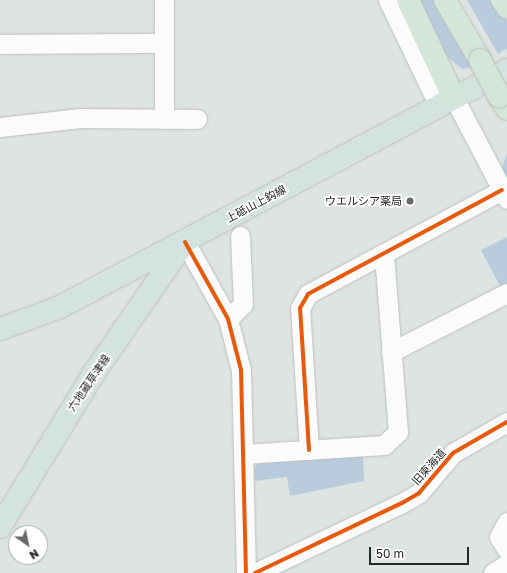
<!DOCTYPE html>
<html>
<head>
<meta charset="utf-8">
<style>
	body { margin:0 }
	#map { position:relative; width:507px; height:573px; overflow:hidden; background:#dee4e1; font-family:"Golos Text","Noto Sans JP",sans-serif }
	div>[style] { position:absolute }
	.green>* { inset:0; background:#b9ccdd }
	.roads { filter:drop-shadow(0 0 1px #bfbebe) drop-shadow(0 0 1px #bfbebe) }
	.minor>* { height:19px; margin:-9.5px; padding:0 9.5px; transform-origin:9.5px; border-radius:9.5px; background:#fafbfa }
	.major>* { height:22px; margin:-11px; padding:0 11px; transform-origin:11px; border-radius:11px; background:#d4e3de }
	.highway>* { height:22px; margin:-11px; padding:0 11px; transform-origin:11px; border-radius:11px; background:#d4e6d9 }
	.bridges { filter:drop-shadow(0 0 1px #bcbebd) drop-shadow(0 0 1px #bcbebd) }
	.highway-bridge>* { height:22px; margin:-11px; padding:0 11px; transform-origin:11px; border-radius:11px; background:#d4e6d9 }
	.cycleway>* { height:4px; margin:-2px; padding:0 2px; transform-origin:2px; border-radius:2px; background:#e8590c }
	.dots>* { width:11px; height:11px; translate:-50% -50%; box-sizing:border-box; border:2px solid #fff; border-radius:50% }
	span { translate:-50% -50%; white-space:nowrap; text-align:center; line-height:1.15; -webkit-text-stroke:3.5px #fff; paint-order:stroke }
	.poi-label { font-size:11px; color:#272727 }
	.right { translate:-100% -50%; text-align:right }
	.street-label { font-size:11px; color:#272727 }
	.north { position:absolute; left:8px; top:525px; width:40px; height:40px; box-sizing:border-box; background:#fff; border:1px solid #a9a9a9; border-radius:50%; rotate:147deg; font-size:11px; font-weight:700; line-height:16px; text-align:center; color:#272727 }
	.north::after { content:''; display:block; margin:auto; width:14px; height:18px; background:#676968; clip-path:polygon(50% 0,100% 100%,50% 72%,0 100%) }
	.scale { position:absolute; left:369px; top:547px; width:100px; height:18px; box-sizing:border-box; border:2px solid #272727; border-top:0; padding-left:5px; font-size:12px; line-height:14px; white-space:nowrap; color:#272727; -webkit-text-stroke:3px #fff; paint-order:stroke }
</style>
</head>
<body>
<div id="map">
	<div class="green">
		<i style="clip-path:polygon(420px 0,436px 0,473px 67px,462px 69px,445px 55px)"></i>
		<i style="clip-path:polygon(467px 0,493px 0,507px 21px,507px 48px,498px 54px)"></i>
		<i style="clip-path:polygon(507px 153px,507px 186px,500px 174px)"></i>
		<i style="clip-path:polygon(507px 237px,507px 287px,502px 290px,481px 250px)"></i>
		<i style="clip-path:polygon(363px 453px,364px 481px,290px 496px,287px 477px,255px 481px,254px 468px,262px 459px)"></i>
	</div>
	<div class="roads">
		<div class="minor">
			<i style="left:388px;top:0;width:118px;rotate:64.3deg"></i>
			<i style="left:0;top:44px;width:163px;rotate:-0.4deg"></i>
			<i style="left:454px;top:98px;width:114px;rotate:62.3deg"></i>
			<i style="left:164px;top:119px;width:119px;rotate:-90deg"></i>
			<i style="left:0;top:127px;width:81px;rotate:-6.4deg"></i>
			<i style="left:80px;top:118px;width:117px;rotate:0.5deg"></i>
			<i style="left:185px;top:242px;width:88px;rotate:60.8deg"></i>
			<i style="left:228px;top:319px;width:53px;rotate:75.7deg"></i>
			<i style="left:241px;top:370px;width:203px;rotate:88.6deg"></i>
			<i style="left:228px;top:319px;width:21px;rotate:-45deg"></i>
			<i style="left:243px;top:304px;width:68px;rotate:-92.5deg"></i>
			<i style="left:391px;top:352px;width:130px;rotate:-27deg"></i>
			<i style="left:309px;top:450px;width:142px;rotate:-93.6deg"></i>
			<i style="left:300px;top:308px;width:16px;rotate:-60deg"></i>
			<i style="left:308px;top:294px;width:220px;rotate:-28.2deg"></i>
			<i style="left:243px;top:454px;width:141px;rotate:-3.7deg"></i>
			<i style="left:384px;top:445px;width:19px;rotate:-43deg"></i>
			<i style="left:398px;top:432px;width:179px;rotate:-94.5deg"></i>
			<i style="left:507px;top:522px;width:17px;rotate:118deg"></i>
			<i style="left:499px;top:537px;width:15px;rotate:58deg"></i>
			<i style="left:255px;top:573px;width:163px;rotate:-25.5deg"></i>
			<i style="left:402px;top:503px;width:20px;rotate:-30deg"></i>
			<i style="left:419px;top:493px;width:52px;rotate:-49.6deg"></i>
			<i style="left:453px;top:453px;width:62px;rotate:-29.9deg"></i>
			<i style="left:493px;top:573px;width:17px;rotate:-33deg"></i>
		</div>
		<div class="major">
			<i style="left:0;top:329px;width:64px;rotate:-20.1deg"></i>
			<i style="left:60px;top:307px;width:506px;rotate:-27.93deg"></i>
			<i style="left:0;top:527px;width:184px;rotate:-58.6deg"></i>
			<i style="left:96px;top:370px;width:155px;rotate:-55.3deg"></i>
		</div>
		<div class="highway">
			<i style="left:408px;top:0;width:108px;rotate:64.9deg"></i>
			<i style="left:445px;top:0;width:69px;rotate:59.7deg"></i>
			<i style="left:502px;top:0;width:9px;rotate:54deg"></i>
			<i style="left:499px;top:96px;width:15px;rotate:58deg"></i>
		</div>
	</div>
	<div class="bridges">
		<div class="highway-bridge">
			<i style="left:480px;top:60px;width:41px;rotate:62.2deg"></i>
		</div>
	</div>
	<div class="cycleway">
		<i style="left:185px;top:242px;width:88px;rotate:60.8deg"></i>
		<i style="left:228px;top:319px;width:53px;rotate:75.7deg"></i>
		<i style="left:241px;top:370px;width:203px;rotate:88.6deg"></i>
		<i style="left:309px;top:450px;width:142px;rotate:-93.6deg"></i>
		<i style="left:300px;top:308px;width:16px;rotate:-60deg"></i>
		<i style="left:308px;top:294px;width:220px;rotate:-28.2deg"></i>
		<i style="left:255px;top:573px;width:163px;rotate:-25.5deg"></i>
		<i style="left:402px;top:503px;width:20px;rotate:-30deg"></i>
		<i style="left:419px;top:493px;width:52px;rotate:-49.6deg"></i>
		<i style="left:453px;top:453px;width:62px;rotate:-29.9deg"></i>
	</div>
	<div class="dots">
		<i style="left:410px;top:201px;background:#676968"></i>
	</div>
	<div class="poi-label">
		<span class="right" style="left:402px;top:201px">ウエルシア薬局</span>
	</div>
	<div class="street-label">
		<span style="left:256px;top:204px;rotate:-28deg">上砥山上鈎線</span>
		<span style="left:89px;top:383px;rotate:-56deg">六地蔵草津線</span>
		<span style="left:429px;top:467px;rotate:-48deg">旧東海道</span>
	</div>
	<div class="north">N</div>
	<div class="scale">50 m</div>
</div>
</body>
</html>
